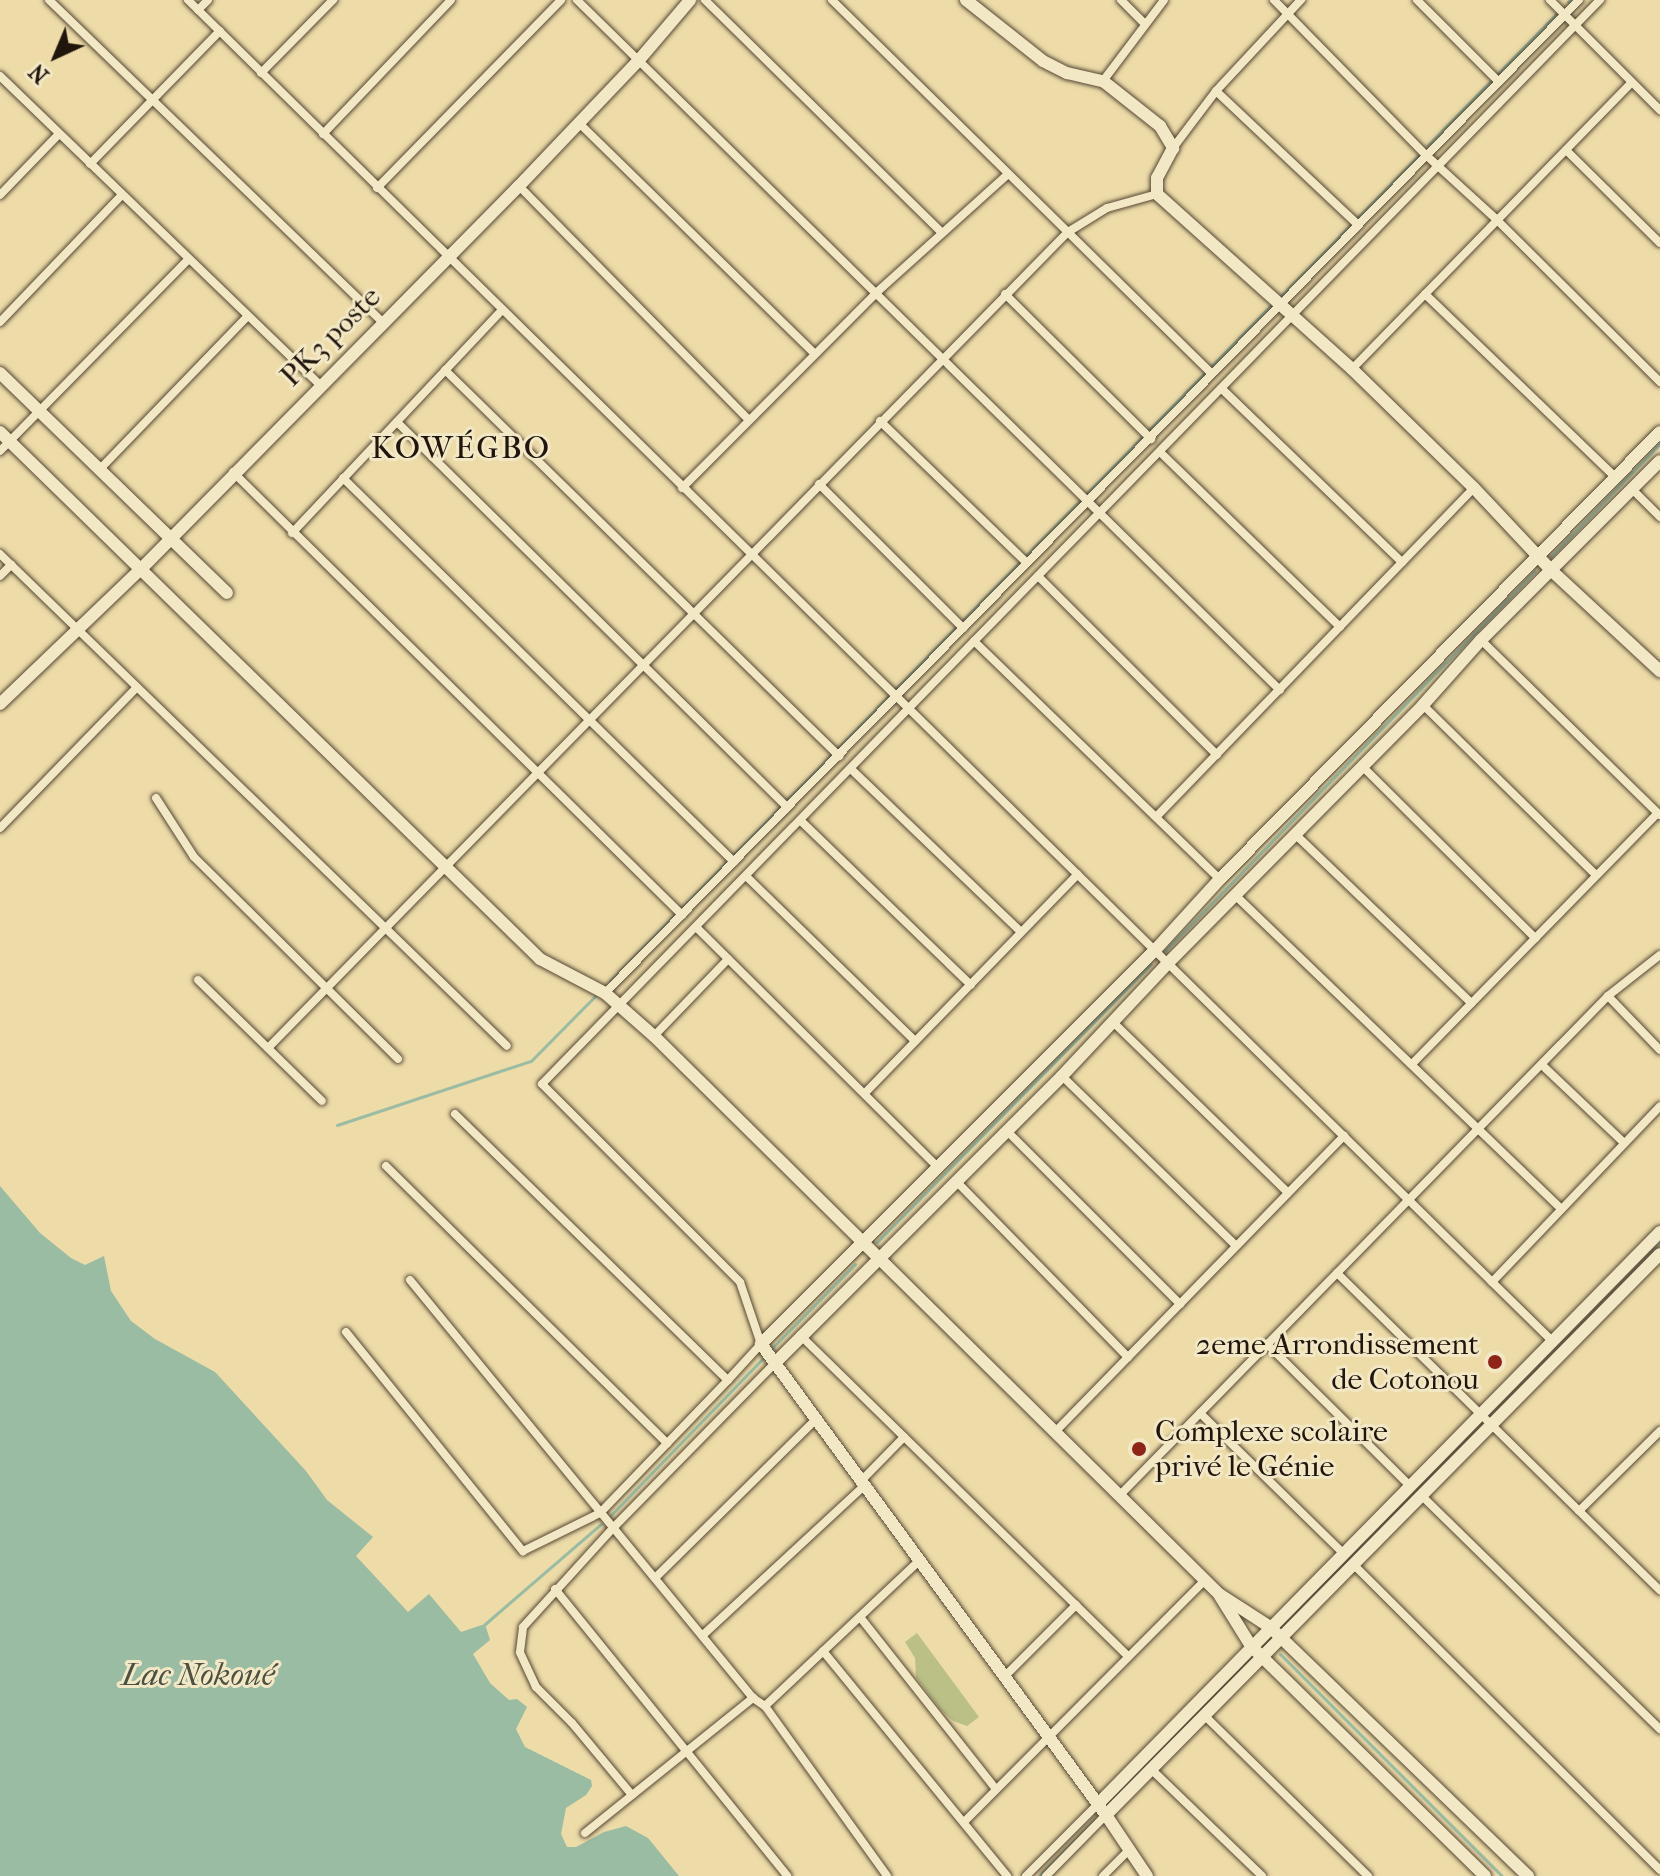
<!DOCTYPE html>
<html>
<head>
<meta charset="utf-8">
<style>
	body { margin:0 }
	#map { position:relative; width:1660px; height:1876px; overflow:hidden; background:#eddba8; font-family:"IM FELL French Canon",serif }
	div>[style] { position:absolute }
	.green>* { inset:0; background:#bac086 }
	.water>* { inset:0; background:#9abca3 }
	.stream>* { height:3px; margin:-1.5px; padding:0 1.5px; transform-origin:1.5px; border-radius:1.5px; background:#9abca3 }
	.roads { filter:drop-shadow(0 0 2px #544734) drop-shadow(0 0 2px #544734) }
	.street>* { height:8px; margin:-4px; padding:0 4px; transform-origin:4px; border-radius:4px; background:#f3e8c6 }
	.secondary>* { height:12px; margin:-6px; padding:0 6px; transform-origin:6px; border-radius:6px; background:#f3e8c6 }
	.dots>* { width:22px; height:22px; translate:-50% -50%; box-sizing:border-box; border:4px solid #f3e8c6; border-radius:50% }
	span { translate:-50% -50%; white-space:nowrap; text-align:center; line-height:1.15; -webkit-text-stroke:6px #f3e8c6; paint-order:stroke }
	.street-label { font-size:30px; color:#21160d }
	.poi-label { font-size:30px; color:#21160d }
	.right { translate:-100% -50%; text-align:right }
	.left { translate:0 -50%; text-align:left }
	.neighbourhood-label { font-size:32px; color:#21160d; letter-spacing:2px }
	.water-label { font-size:32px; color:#4b5042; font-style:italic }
	.north { position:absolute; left:16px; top:16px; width:80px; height:80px; -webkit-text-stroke:6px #f3e8c6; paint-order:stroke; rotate:224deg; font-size:22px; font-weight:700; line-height:32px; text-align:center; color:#21160d }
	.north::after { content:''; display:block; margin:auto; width:28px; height:36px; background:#21160d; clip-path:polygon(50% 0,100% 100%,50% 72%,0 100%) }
</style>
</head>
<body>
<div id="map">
	<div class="green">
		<i style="clip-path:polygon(917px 1633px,979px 1717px,967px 1726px,953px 1721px,941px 1710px,916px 1677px,915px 1658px,905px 1642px)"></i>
	</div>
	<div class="water">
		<i style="clip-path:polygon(0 1186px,40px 1233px,71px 1258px,85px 1265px,104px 1256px,111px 1291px,131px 1321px,155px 1339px,215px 1372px,306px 1471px,327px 1500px,373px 1537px,356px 1556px,408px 1612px,429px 1594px,461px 1632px,485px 1624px,490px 1640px,473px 1654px,490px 1683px,509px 1700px,517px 1699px,527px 1707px,516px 1729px,525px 1747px,591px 1780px,592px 1786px,586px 1795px,566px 1808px,561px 1834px,567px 1847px,576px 1847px,604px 1832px,626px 1826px,648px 1838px,679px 1876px,0 1876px)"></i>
	</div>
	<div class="stream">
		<i style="left:1568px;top:2px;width:3px;rotate:-45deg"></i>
		<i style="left:1428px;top:145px;width:187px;rotate:-45.6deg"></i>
		<i style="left:1279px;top:298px;width:200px;rotate:-45.6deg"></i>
		<i style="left:1551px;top:556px;width:156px;rotate:-45.8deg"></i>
		<i style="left:1166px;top:950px;width:529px;rotate:-45.77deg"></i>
		<i style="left:610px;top:981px;width:948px;rotate:-45.64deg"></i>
		<i style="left:337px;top:1125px;width:204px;rotate:-18.3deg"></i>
		<i style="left:531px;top:1061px;width:91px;rotate:-45.4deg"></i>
		<i style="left:877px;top:1242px;width:390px;rotate:-45.4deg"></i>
		<i style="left:770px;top:1350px;width:121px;rotate:-45.3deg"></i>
		<i style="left:1496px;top:1411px;width:235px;rotate:-45.7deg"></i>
		<i style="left:609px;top:1517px;width:224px;rotate:-45.9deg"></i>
		<i style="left:1344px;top:1565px;width:189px;rotate:-45.6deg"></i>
		<i style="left:485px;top:1624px;width:153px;rotate:-40.8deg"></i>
		<i style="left:1280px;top:1654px;width:314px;rotate:45deg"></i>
		<i style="left:1175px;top:1737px;width:100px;rotate:-45.8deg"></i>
		<i style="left:1039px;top:1876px;width:80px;rotate:-45.5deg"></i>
	</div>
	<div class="roads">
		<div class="street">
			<i style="left:49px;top:0;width:464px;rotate:44deg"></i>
			<i style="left:188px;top:0;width:1911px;rotate:44.51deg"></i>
			<i style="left:577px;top:0;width:985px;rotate:44.47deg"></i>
			<i style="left:705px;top:0;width:332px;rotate:44.5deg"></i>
			<i style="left:832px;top:0;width:532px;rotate:44.54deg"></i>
			<i style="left:1121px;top:0;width:33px;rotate:45deg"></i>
			<i style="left:1274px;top:0;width:219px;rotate:45.6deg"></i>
			<i style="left:1427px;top:156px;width:95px;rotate:42.4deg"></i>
			<i style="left:1497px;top:220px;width:230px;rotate:44.8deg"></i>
			<i style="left:1417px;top:0;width:116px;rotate:45deg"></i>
			<i style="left:1550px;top:0;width:156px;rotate:45deg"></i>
			<i style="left:198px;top:10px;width:14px;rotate:-45deg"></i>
			<i style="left:261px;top:73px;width:103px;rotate:-45.4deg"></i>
			<i style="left:0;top:76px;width:443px;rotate:44deg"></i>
			<i style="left:1103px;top:81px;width:101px;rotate:-53deg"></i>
			<i style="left:1216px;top:91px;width:195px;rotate:43.3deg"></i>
			<i style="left:579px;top:123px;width:330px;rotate:44.4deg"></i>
			<i style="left:323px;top:134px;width:185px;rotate:-46.3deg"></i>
			<i style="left:1173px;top:148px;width:71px;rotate:-53deg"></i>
			<i style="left:1216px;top:91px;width:125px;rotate:-47deg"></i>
			<i style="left:1566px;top:150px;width:132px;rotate:44.7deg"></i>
			<i style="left:90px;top:164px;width:186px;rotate:-45.7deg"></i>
			<i style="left:519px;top:186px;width:328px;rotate:45.5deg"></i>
			<i style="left:377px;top:188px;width:263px;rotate:-45.6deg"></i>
			<i style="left:0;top:195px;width:85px;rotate:-46deg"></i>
			<i style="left:1005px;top:294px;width:206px;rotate:44.8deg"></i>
			<i style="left:1425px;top:294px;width:265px;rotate:43.9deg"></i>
			<i style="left:0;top:322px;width:176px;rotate:-46.2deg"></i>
			<i style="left:1352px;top:369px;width:400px;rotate:-45.7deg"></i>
			<i style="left:445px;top:370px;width:552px;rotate:44.41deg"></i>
			<i style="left:1222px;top:389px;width:250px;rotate:43.9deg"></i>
			<i style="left:880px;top:421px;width:203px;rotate:44deg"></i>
			<i style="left:397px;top:422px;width:548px;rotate:44.63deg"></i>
			<i style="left:0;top:451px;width:268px;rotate:-45.5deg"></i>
			<i style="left:1160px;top:452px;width:251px;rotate:44.2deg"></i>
			<i style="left:100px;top:469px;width:211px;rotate:-46deg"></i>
			<i style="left:233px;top:472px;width:631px;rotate:44.61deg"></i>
			<i style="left:343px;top:478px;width:548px;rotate:44.48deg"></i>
			<i style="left:819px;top:484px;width:204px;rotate:45deg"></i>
			<i style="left:682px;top:488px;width:276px;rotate:-45.1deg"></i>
			<i style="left:877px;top:292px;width:175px;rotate:-42deg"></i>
			<i style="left:1632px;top:489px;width:40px;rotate:45deg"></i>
			<i style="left:292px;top:533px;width:305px;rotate:-46.7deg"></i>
			<i style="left:0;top:554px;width:706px;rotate:44.14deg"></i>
			<i style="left:0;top:576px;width:16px;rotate:-45deg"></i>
			<i style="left:1038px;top:576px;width:253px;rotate:45deg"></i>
			<i style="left:1481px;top:640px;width:250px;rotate:44.4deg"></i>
			<i style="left:974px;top:641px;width:342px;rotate:44.1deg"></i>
			<i style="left:1423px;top:705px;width:243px;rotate:44.5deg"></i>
			<i style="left:1363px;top:767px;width:243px;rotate:44.8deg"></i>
			<i style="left:852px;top:770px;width:234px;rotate:43.8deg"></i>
			<i style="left:156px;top:798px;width:70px;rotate:57.2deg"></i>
			<i style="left:194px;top:857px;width:287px;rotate:44.7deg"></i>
			<i style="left:1156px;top:817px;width:458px;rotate:-46deg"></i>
			<i style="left:801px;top:821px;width:236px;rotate:44deg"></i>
			<i style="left:0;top:828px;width:195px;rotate:-45.8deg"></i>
			<i style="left:1296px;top:835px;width:243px;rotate:43.8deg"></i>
			<i style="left:747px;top:877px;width:235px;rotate:44.3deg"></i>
			<i style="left:1236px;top:896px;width:451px;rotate:43.9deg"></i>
			<i style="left:697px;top:928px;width:338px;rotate:44.8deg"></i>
			<i style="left:198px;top:980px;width:173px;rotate:44.3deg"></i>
			<i style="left:605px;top:993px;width:1391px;rotate:-45.55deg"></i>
			<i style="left:1608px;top:996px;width:75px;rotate:46.1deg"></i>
			<i style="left:1114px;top:1023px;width:243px;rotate:44.3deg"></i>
			<i style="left:654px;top:1036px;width:107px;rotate:-46.1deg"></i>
			<i style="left:268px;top:1048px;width:1143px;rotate:-45.57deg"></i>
			<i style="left:1068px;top:232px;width:46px;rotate:-31.6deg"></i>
			<i style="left:1107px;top:208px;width:52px;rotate:-15.6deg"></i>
			<i style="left:1412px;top:1064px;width:351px;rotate:-45.6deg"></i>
			<i style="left:1542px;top:1065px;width:112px;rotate:43.5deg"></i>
			<i style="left:1062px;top:1076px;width:243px;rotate:44.3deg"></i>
			<i style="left:865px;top:1093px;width:305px;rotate:-45.8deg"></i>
			<i style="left:455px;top:1114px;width:381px;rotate:44.3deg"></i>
			<i style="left:1007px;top:1131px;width:245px;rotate:45deg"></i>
			<i style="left:386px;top:1166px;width:395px;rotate:44.6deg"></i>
			<i style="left:957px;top:1182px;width:245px;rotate:45.7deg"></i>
			<i style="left:1337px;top:1273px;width:453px;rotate:44.5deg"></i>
			<i style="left:410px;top:1280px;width:541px;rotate:50.63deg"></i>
			<i style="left:753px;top:1698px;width:14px;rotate:34deg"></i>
			<i style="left:765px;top:1706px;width:209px;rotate:54.3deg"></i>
			<i style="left:1492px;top:1282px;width:243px;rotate:-46.3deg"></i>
			<i style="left:346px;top:1332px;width:282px;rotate:51.1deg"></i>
			<i style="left:523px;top:1551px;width:86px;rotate:-26.3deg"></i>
			<i style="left:600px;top:1513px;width:185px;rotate:-46.1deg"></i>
			<i style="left:728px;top:1380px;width:49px;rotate:-47.5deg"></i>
			<i style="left:761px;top:1344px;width:65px;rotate:-108.7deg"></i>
			<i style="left:740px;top:1282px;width:280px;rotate:-135deg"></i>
			<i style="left:542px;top:1084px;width:1515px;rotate:-45.7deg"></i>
			<i style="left:800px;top:1335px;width:459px;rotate:44.4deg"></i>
			<i style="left:1267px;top:1344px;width:200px;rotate:44.8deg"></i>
			<i style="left:1200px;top:1413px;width:199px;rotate:44.4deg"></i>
			<i style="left:1055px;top:1432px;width:414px;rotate:-45.7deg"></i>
			<i style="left:860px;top:1482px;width:63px;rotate:-45.6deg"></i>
			<i style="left:1119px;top:1496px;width:699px;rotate:-45.64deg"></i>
			<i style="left:1608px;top:996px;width:66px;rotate:-38.3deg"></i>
			<i style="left:1423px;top:1497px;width:332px;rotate:44.4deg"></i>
			<i style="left:1579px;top:1511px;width:114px;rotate:-44.6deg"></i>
			<i style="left:1354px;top:1565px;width:432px;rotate:44.9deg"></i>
			<i style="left:655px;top:1578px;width:223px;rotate:-44.6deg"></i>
			<i style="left:555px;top:1589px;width:369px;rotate:51deg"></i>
			<i style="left:860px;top:1617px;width:219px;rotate:51.7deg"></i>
			<i style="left:703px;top:1635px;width:218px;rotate:-42.8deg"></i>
			<i style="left:823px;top:1651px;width:291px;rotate:50.7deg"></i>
			<i style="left:1004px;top:1677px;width:102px;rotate:-45deg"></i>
			<i style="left:765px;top:1706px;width:210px;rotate:-43.3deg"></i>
			<i style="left:1204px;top:1715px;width:230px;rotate:44.5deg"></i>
			<i style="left:1151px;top:1769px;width:154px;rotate:43.9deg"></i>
			<i style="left:632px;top:1795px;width:94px;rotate:-129.8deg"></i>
			<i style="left:572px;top:1723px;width:51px;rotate:-135deg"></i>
			<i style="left:536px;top:1687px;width:38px;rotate:-115deg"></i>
			<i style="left:520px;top:1652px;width:25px;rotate:-83deg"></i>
			<i style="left:523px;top:1627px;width:134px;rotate:-47.7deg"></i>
			<i style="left:613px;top:1528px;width:231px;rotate:-45.5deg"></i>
			<i style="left:964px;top:1822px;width:342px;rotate:-45.1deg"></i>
			<i style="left:585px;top:1833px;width:216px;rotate:-38.8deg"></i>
			<i style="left:1026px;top:1876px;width:102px;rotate:-45deg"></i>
			<i style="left:1046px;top:1876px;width:86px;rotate:-45.5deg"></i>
			<i style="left:1103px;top:1876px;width:35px;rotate:-45deg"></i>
		</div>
		<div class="secondary">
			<i style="left:966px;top:0;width:98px;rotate:38.4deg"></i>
			<i style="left:1043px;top:61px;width:27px;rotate:27deg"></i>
			<i style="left:1067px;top:73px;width:37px;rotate:13deg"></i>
			<i style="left:1103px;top:81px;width:73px;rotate:38.3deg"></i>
			<i style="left:1160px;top:126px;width:26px;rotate:59deg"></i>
			<i style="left:1173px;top:148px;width:34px;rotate:118deg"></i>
			<i style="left:1157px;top:178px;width:16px;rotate:90deg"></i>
			<i style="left:1157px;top:194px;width:262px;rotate:41.9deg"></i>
			<i style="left:1352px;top:369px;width:170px;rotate:44.3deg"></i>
			<i style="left:1474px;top:488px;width:115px;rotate:46.8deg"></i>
			<i style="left:1553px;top:572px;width:146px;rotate:42.8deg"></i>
			<i style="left:0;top:373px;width:316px;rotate:44.1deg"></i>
			<i style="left:0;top:432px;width:755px;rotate:44.3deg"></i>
			<i style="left:540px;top:959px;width:73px;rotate:27.6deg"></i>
			<i style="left:605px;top:993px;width:65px;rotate:41.3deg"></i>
			<i style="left:654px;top:1036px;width:794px;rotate:44.64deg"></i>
			<i style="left:1219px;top:1594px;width:61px;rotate:32.9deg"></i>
			<i style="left:1270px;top:1627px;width:359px;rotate:44deg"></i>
			<i style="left:0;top:704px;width:195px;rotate:-43.8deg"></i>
			<i style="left:141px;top:569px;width:538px;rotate:-45.38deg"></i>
			<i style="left:519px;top:186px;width:174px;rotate:-46.4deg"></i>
			<i style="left:639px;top:60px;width:79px;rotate:-49.6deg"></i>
			<i style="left:775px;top:1363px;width:406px;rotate:-45deg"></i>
			<i style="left:1062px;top:1076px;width:156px;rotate:-46.8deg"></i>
			<i style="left:1169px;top:962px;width:361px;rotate:-45.3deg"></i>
			<i style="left:1423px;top:705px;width:87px;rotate:-48.3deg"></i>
			<i style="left:1481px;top:640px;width:253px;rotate:-45deg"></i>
			<i style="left:1220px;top:1596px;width:59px;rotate:58.2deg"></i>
			<i style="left:1251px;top:1646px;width:328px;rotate:44.5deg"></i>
			<i style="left:1098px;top:1804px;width:802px;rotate:-45.51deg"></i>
			<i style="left:1106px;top:1815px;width:788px;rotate:-45.36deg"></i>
			<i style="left:1147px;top:1876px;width:73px;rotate:-123.9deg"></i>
			<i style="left:1106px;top:1815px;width:584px;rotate:-126.22deg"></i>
			<i style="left:761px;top:1344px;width:559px;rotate:-45deg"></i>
			<i style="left:1156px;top:949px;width:95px;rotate:-47.6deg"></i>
			<i style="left:1220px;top:879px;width:627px;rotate:-45.45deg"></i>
		</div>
	</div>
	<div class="dots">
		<i style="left:1495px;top:1362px;background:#8f2418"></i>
		<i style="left:1139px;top:1449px;background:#8f2418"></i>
	</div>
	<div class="street-label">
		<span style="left:331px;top:337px;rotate:-45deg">PK3 poste</span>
	</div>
	<div class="poi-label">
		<span class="right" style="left:1479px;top:1362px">2eme Arrondissement<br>de Cotonou</span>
		<span class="left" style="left:1155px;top:1449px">Complexe scolaire<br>privé le Génie</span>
	</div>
	<div class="neighbourhood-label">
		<span style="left:461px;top:448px">KOWÉGBO</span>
	</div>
	<div class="water-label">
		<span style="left:198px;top:1675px">Lac Nokoué</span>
	</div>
	<div class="north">N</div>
</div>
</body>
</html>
